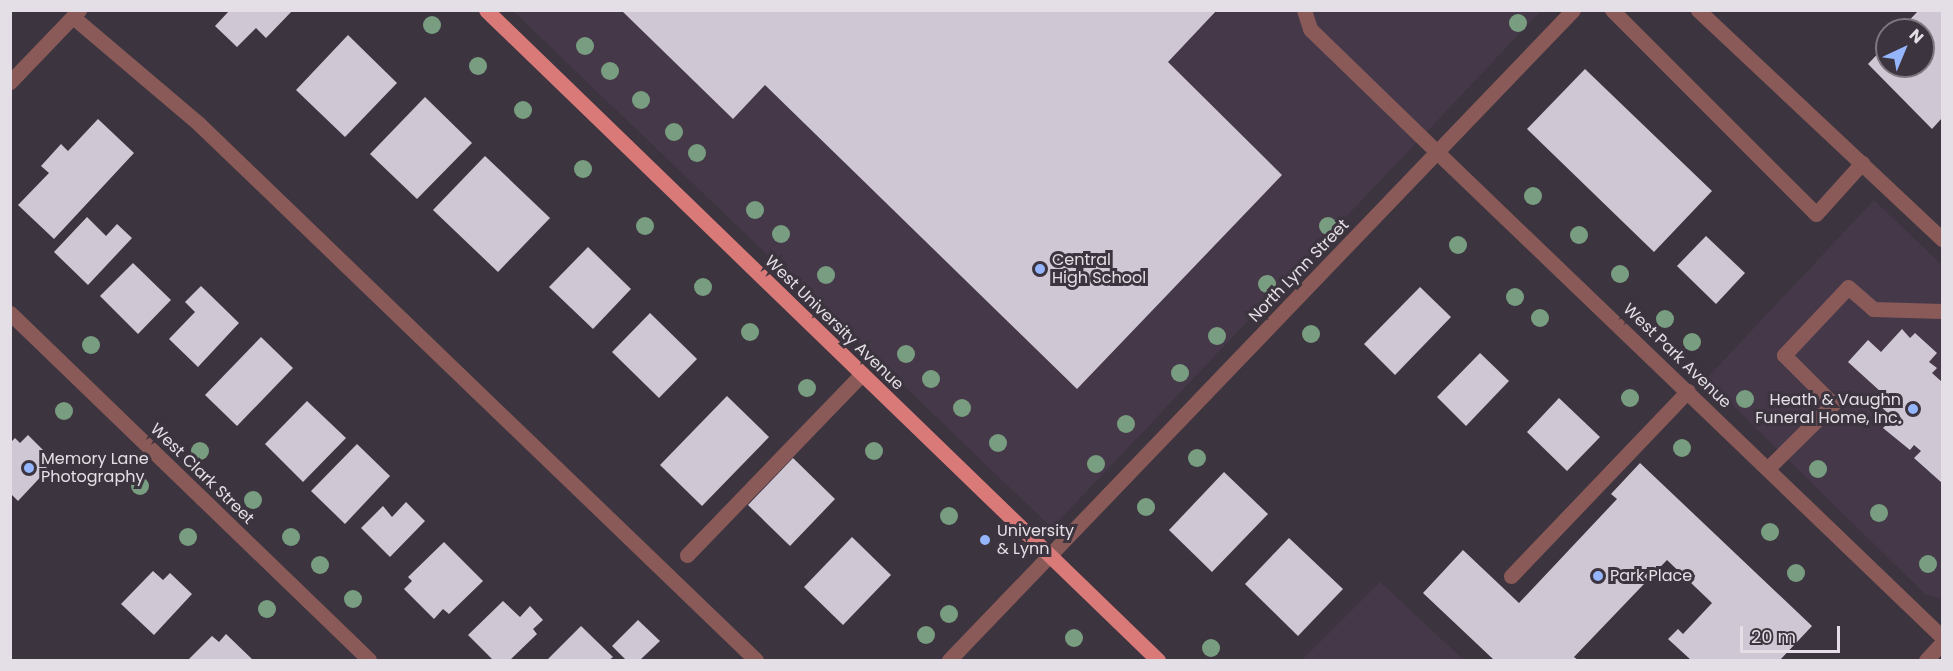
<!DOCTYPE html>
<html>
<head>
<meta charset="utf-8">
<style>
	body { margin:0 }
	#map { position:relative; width:1953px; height:671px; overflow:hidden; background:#3c343e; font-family:Poppins,sans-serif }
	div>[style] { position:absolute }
	.built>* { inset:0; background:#453949 }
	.building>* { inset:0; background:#d0c7d4 }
	.service>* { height:15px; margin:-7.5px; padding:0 7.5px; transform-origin:7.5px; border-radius:7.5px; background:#8a5a59 }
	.minor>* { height:15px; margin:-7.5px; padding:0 7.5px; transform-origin:7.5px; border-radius:7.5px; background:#8a5a59 }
	.primary>* { height:15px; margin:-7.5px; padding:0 7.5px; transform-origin:7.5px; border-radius:7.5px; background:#d97a79 }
	.trees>* { width:18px; height:18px; margin:-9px; border-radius:50%; background:#799d80 }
	.dots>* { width:16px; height:16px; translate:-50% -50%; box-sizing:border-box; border:3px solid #3c343e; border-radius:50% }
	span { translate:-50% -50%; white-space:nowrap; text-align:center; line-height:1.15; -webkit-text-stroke:6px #3c343e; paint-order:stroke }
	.poi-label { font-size:16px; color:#e4dfe6 }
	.left { translate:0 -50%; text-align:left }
	.right { translate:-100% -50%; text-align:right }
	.street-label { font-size:16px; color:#e4dfe6 }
	.frame { position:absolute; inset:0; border:12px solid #e4dfe6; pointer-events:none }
	.north { position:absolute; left:1875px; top:18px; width:60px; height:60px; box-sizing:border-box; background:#3c343e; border:2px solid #7f7881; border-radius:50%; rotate:44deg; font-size:16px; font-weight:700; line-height:24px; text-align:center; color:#e4dfe6 }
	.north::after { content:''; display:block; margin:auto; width:21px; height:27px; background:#95b6fd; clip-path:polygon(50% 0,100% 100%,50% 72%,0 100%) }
	.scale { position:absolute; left:1740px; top:626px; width:100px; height:27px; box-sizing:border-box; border:3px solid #e4dfe6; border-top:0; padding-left:8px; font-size:18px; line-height:21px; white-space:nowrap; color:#e4dfe6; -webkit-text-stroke:4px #3c343e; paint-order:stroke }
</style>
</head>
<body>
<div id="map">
	<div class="built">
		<i style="clip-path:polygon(513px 11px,1541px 11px,1052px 528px)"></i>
		<i style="clip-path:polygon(1874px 200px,1942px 265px,1942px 599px,1926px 595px,1706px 379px)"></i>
		<i style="clip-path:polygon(1380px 582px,1464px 660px,1302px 660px)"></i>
	</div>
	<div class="building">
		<i style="clip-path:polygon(230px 10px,293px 10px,266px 38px,256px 28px,237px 47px,215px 26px)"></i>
		<i style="clip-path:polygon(621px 10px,1217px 10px,1168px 62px,1282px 175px,1077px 389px,765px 85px,733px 119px)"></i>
		<i style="clip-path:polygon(1919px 10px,1942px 10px,1942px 118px,1932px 129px,1868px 64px,1887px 44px,1887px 66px,1923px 66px,1923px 30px,1900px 30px)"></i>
		<i style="clip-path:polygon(348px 35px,397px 83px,345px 137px,296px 90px)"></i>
		<i style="clip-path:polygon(1585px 69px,1712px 191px,1654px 252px,1527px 129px)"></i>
		<i style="clip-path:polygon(425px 97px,472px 143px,417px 199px,370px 154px)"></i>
		<i style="clip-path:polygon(98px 119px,134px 153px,54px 239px,18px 205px,49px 173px,41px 166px,61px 144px,68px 151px)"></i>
		<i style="clip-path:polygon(485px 156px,550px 218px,498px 272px,433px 210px)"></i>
		<i style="clip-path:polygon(87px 217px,106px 236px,117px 224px,132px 238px,88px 285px,54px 252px)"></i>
		<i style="clip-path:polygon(1706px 236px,1745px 273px,1716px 304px,1677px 266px)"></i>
		<i style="clip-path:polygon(588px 247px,631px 289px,593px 329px,549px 287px)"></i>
		<i style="clip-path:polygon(133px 263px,171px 300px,138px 334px,100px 296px)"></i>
		<i style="clip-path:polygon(201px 286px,239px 323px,198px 367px,169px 339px,195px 312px,185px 302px)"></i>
		<i style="clip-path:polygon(1420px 287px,1451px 317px,1395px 375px,1364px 344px)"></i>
		<i style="clip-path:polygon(650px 313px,697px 359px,659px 398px,612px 352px)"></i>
		<i style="clip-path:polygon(1902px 329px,1910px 338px,1915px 333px,1937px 353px,1929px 362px,1937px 368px,1932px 373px,1942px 382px,1942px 483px,1914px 458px,1921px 451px,1914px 445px,1910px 450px,1883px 428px,1893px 418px,1874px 400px,1881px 392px,1848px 362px,1868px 340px,1881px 352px)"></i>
		<i style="clip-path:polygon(261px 337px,293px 368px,237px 426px,205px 395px)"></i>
		<i style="clip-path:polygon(1480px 353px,1509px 381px,1466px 426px,1437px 397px)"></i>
		<i style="clip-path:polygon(727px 396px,769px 437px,702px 506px,660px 465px)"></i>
		<i style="clip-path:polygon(1559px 398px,1600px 437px,1567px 471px,1527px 432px)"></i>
		<i style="clip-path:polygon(307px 401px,346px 438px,303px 482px,265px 444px)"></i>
		<i style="clip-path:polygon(28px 435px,52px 459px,45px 466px,48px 469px,18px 501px,10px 493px,10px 443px,15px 438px,20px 443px)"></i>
		<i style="clip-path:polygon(357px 444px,390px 476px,345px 524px,311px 491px)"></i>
		<i style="clip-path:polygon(793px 458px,835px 499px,790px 546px,748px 505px)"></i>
		<i style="clip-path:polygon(1640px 463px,1812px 626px,1780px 660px,1691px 660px,1668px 639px,1678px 629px,1683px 634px,1712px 603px,1667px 560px,1574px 657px,1578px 660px,1494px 660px,1423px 593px,1463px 550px,1519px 603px,1617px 499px,1611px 494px)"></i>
		<i style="clip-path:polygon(1224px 472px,1268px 514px,1212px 572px,1169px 530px)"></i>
		<i style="clip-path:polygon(406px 502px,425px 521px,390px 557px,361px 528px,383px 506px,392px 517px)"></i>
		<i style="clip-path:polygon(852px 537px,891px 575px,843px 625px,804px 587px)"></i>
		<i style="clip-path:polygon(1289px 538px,1343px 589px,1298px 636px,1245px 584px)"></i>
		<i style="clip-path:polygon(444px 542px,483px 581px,449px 614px,443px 609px,434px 619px,404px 589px,412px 581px,408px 577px)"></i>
		<i style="clip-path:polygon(153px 571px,163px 580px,170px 573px,192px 594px,154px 635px,121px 604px)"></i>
		<i style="clip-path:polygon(503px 601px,520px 617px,530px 606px,543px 620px,533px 629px,537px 634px,510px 660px,493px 660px,468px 635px)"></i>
		<i style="clip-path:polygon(638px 620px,660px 641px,640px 660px,626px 660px,612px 646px)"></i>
		<i style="clip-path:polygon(581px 626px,613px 657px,609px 660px,547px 660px)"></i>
		<i style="clip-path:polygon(226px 634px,253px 660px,188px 660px,212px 636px,219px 642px)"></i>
	</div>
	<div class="service">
		<i style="left:1304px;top:10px;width:20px;rotate:72deg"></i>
		<i style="left:1310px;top:29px;width:178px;rotate:44.1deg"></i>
		<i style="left:1612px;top:10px;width:288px;rotate:45deg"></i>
		<i style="left:1816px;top:214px;width:69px;rotate:-48deg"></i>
		<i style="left:1698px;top:10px;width:335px;rotate:43.2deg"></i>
		<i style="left:73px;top:17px;width:165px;rotate:40.3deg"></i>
		<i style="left:199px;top:124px;width:773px;rotate:43.9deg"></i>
		<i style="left:1768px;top:468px;width:91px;rotate:-44.6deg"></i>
		<i style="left:1833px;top:404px;width:69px;rotate:-135deg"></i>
		<i style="left:1784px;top:355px;width:93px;rotate:-46.7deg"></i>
		<i style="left:1848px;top:287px;width:33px;rotate:41deg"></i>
		<i style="left:1873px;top:309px;width:69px;rotate:1.7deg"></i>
		<i style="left:687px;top:555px;width:252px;rotate:-46deg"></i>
		<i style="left:1511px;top:576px;width:256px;rotate:-46.3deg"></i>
	</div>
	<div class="minor">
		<i style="left:10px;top:82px;width:100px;rotate:-46.2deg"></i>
		<i style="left:1438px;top:153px;width:699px;rotate:43.84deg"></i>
		<i style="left:10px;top:313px;width:499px;rotate:44deg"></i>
		<i style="left:949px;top:660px;width:901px;rotate:-46.17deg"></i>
		<i style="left:1926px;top:660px;width:23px;rotate:-47deg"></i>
	</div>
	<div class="primary">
		<i style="left:486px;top:10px;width:935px;rotate:44.05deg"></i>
	</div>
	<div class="trees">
		<i style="left:1518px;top:23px"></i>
		<i style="left:432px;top:25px"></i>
		<i style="left:585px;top:46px"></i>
		<i style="left:478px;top:66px"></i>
		<i style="left:610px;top:71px"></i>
		<i style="left:641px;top:100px"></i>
		<i style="left:523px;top:110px"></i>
		<i style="left:674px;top:132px"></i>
		<i style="left:697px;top:153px"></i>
		<i style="left:583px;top:169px"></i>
		<i style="left:1533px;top:196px"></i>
		<i style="left:755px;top:210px"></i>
		<i style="left:645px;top:226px"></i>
		<i style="left:1328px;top:226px"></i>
		<i style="left:781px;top:234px"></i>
		<i style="left:1579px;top:235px"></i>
		<i style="left:1458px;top:245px"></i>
		<i style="left:1620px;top:274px"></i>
		<i style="left:826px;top:275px"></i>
		<i style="left:1267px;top:284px"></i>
		<i style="left:703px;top:287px"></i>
		<i style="left:1515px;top:297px"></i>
		<i style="left:1540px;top:318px"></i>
		<i style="left:1665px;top:319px"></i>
		<i style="left:750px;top:332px"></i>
		<i style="left:1311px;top:334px"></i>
		<i style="left:1217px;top:336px"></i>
		<i style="left:1692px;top:342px"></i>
		<i style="left:91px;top:345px"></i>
		<i style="left:906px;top:354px"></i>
		<i style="left:1180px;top:373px"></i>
		<i style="left:931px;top:379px"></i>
		<i style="left:807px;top:388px"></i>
		<i style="left:1630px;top:398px"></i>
		<i style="left:1745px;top:399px"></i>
		<i style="left:962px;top:408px"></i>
		<i style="left:64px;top:411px"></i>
		<i style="left:1126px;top:424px"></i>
		<i style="left:998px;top:443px"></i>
		<i style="left:1682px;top:448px"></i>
		<i style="left:200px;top:451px"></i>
		<i style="left:874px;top:451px"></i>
		<i style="left:1197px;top:458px"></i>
		<i style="left:1096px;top:464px"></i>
		<i style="left:1818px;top:469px"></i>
		<i style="left:140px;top:486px"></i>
		<i style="left:253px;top:500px"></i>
		<i style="left:1146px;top:507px"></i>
		<i style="left:1879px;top:513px"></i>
		<i style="left:949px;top:516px"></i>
		<i style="left:1770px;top:532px"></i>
		<i style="left:188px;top:537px"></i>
		<i style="left:291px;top:537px"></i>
		<i style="left:1928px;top:564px"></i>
		<i style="left:320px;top:565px"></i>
		<i style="left:1796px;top:573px"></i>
		<i style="left:353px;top:599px"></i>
		<i style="left:267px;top:609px"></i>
		<i style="left:949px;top:614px"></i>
		<i style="left:926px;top:635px"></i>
		<i style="left:1074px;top:638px"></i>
		<i style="left:1211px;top:648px"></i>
	</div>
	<div class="dots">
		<i style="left:1040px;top:269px;background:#95b6fd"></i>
		<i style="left:1913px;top:409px;background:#95b6fd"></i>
		<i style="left:29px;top:468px;background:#95b6fd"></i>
		<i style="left:985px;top:540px;background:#95b6fd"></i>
		<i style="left:1598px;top:576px;background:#95b6fd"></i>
	</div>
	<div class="poi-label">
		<span class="left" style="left:1052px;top:269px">Central<br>High School</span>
		<span class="right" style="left:1901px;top:409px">Heath &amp; Vaughn<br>Funeral Home, Inc.</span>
		<span class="left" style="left:41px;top:468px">Memory Lane<br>Photography</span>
		<span class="left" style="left:997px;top:540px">University<br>&amp; Lynn</span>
		<span class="left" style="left:1610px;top:576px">Park Place</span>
	</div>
	<div class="street-label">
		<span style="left:1299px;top:271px;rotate:-46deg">North Lynn Street</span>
		<span style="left:834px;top:323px;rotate:44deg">West University Avenue</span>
		<span style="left:1677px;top:356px;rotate:44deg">West Park Avenue</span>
		<span style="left:202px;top:474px;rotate:44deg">West Clark Street</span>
	</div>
	<div class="frame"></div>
	<div class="north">N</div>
	<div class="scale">20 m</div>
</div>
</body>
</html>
